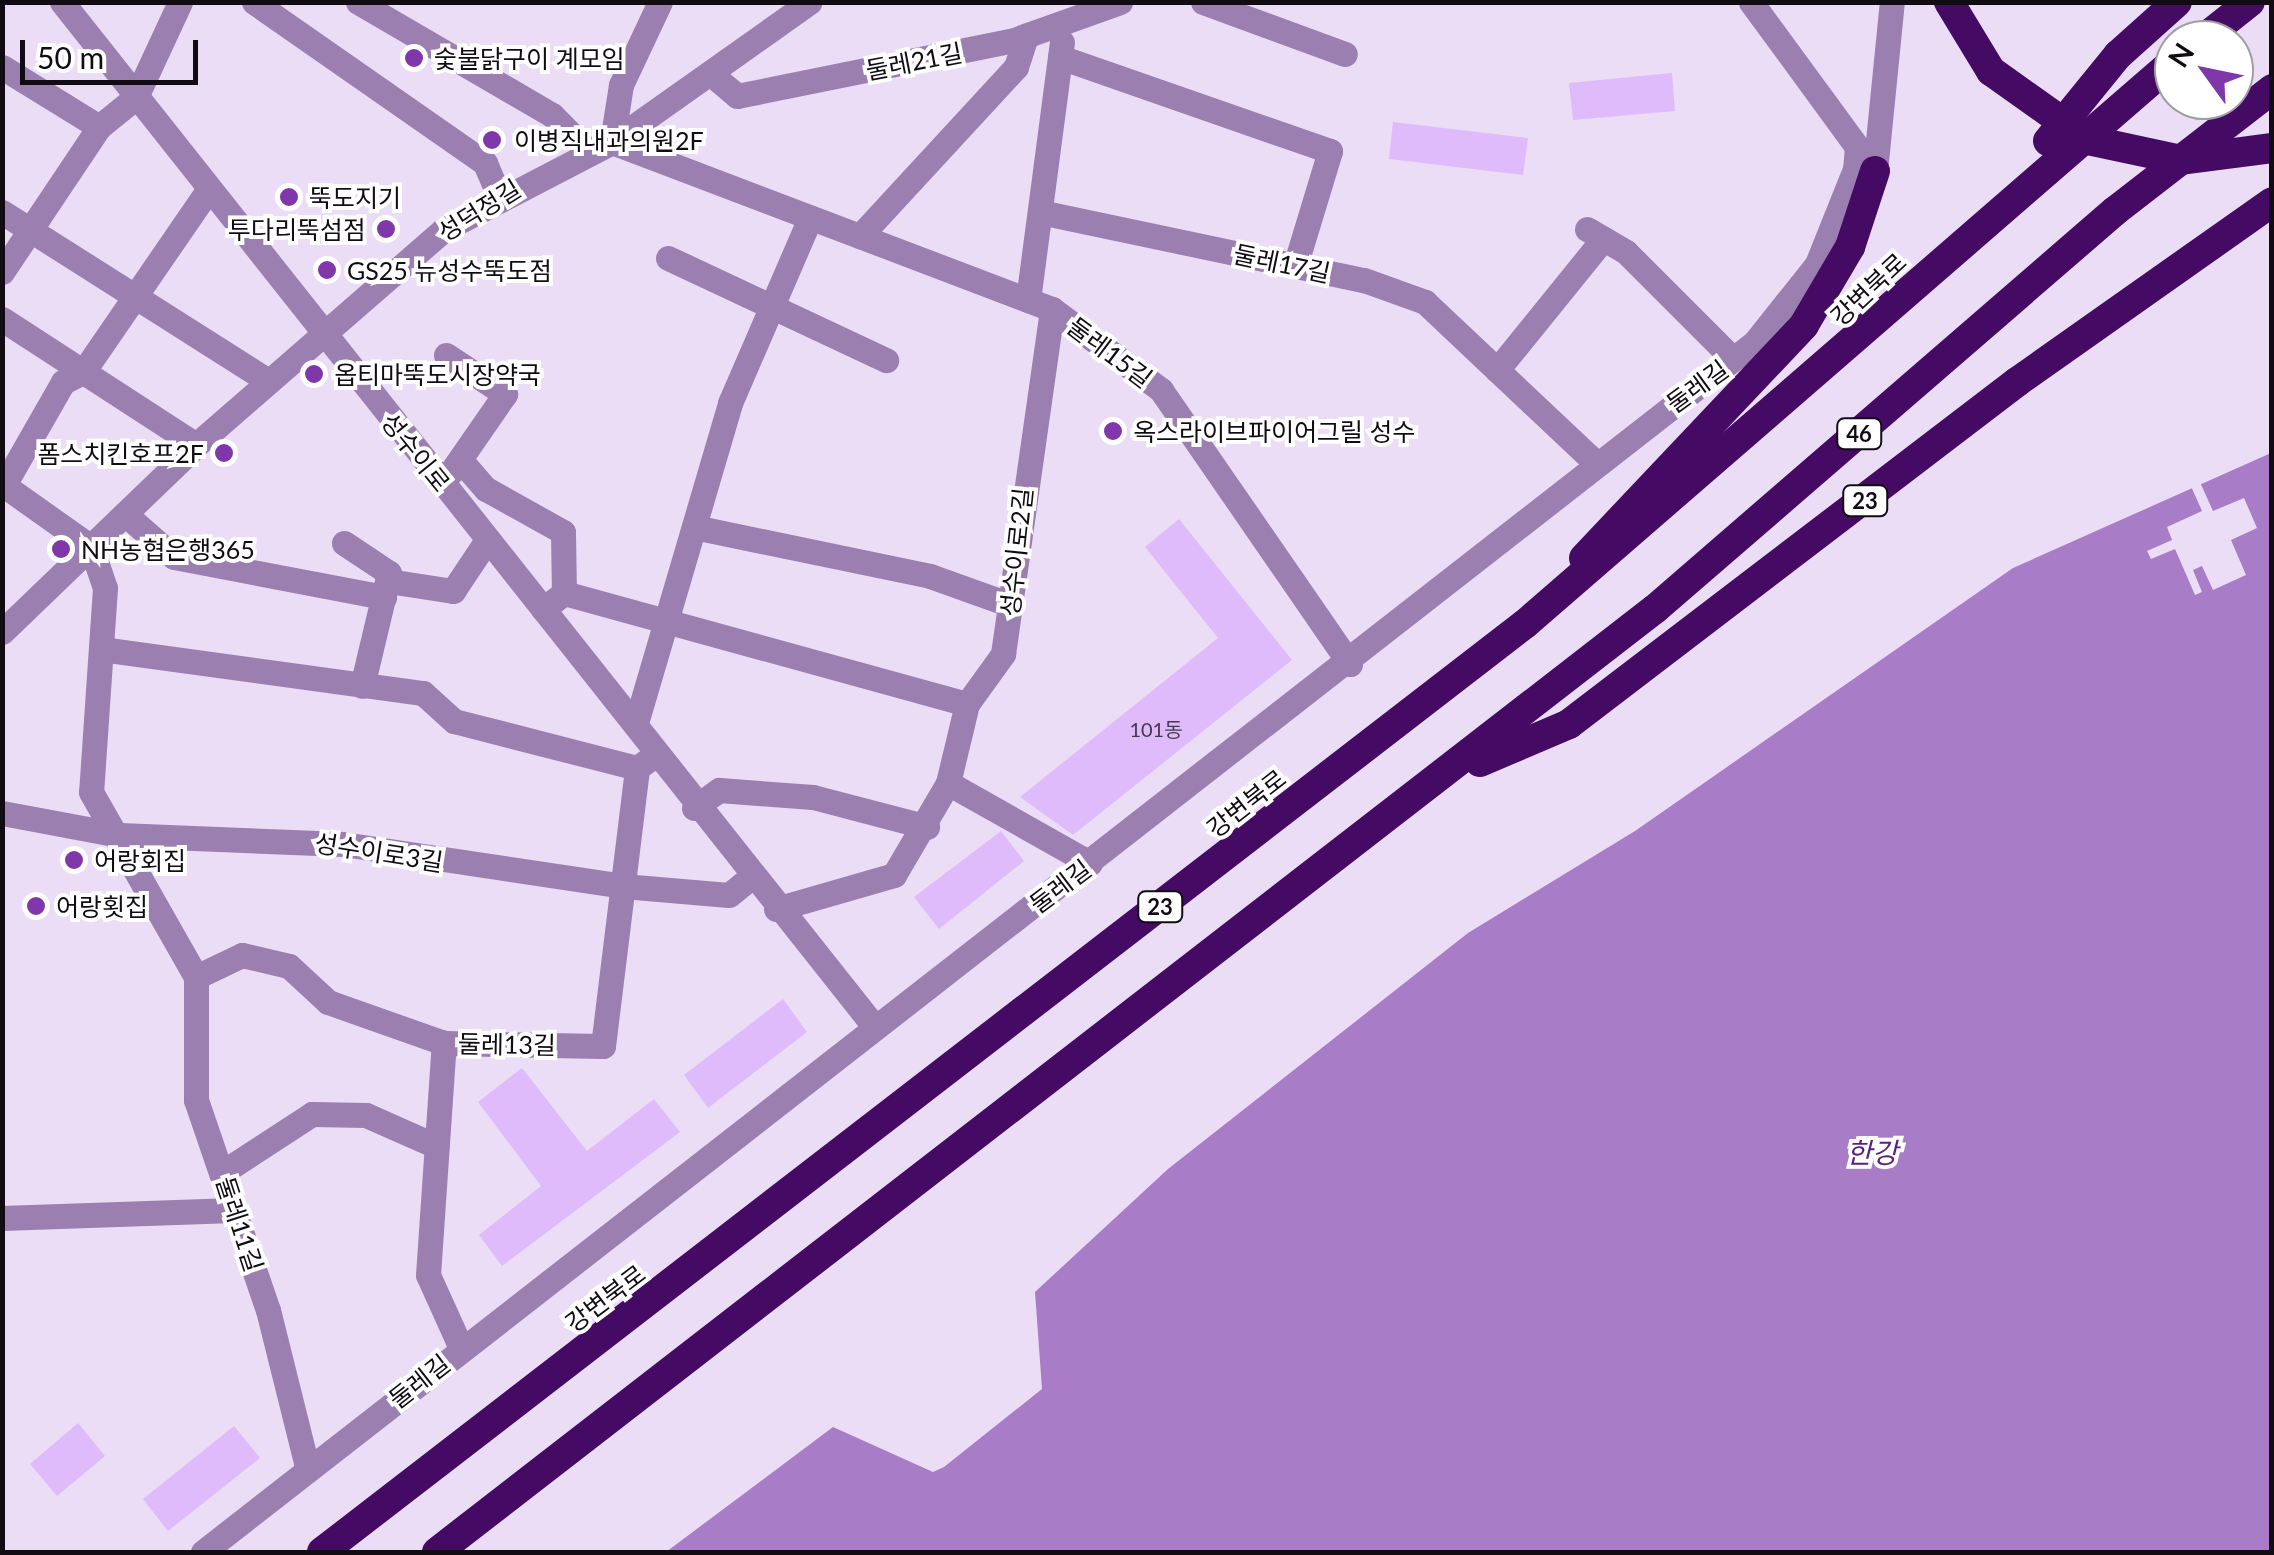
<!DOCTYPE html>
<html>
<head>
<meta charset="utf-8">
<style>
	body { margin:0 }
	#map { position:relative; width:2274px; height:1555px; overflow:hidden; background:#eaddf5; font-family:Lato,"Noto Sans KR",sans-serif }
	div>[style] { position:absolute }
	.water>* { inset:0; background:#a87cc7 }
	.pier>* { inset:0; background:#eaddf5 }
	.building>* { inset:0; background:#dfbbfb }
	.minor>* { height:25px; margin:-12.5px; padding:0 12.5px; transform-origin:12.5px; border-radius:12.5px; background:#9c7fb1 }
	.highway>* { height:30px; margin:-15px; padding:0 15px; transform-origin:15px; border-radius:15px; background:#450a63 }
	.dots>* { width:28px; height:28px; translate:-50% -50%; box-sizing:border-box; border:5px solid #fff; border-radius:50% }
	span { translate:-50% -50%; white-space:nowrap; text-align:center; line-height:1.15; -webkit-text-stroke:8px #fff; paint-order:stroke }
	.number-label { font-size:20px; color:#44384e }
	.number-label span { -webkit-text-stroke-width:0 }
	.shield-label span { padding:2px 8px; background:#fff; border:2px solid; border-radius:8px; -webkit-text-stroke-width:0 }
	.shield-label { font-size:22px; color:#110c14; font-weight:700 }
	.poi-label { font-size:25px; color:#110c14 }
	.left { translate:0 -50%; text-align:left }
	.right { translate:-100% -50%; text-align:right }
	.street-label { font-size:25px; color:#110c14 }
	.water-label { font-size:28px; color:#5a217b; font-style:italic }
	.frame { position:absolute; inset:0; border:5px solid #110c14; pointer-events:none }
	.north { position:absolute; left:2154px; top:20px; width:100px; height:100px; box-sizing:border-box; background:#fff; border:2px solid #a09ea1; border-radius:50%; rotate:303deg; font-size:28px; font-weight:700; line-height:40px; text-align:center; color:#110c14 }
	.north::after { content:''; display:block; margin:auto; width:35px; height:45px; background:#7f37aa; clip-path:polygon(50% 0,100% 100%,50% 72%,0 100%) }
	.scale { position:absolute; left:20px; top:40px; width:178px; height:45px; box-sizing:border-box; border:5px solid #110c14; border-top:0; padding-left:12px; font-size:30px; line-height:35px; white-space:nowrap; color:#110c14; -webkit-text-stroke:8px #fff; paint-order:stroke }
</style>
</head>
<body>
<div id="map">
	<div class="water">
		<i style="clip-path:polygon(2271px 453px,2271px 1552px,666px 1552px,833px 1427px,933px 1472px,944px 1467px,1042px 1389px,1035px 1292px,1168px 1169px,1468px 933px,1635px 831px,2013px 568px)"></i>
	</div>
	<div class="pier">
		<i style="clip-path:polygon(2199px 480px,2213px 511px,2244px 498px,2257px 528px,2231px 540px,2246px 575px,2213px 590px,2202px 566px,2193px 570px,2202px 592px,2195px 595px,2175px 549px,2151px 559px,2147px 551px,2172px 540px,2167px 527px,2202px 511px,2190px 484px)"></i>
	</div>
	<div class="building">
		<i style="clip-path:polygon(1672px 73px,1675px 111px,1573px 120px,1569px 83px)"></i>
		<i style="clip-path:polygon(1393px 122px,1528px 138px,1523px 175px,1389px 159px)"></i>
		<i style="clip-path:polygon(1179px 519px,1292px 660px,1073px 835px,1020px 797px,1218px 638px,1145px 547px)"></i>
		<i style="clip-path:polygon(1001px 831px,1024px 861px,939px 929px,914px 897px)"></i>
		<i style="clip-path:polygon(783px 999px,807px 1032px,708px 1108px,684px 1075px)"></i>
		<i style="clip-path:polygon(522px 1068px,587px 1151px,654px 1099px,680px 1132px,502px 1266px,479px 1235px,541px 1186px,478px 1102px)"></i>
		<i style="clip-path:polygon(78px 1423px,105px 1456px,57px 1496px,30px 1464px)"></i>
		<i style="clip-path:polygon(234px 1426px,260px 1458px,168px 1531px,143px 1499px)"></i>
	</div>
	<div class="minor">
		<i style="left:62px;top:2px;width:1307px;rotate:51.59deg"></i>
		<i style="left:254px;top:2px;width:282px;rotate:34.9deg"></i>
		<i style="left:485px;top:163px;width:36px;rotate:67deg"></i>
		<i style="left:358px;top:2px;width:225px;rotate:30.2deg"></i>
		<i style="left:552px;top:115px;width:52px;rotate:45deg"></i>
		<i style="left:660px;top:2px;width:92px;rotate:115.2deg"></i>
		<i style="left:621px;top:85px;width:58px;rotate:99deg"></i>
		<i style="left:612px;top:142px;width:471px;rotate:20.8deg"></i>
		<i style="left:1052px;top:309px;width:136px;rotate:36.6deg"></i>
		<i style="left:1161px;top:390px;width:333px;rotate:55.4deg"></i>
		<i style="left:1203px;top:2px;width:151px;rotate:20.1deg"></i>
		<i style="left:1751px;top:2px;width:180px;rotate:53.8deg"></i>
		<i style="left:1857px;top:147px;width:22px;rotate:95deg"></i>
		<i style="left:1855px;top:169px;width:20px;rotate:6deg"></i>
		<i style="left:1875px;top:171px;width:170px;rotate:-84.3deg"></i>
		<i style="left:1060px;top:57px;width:286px;rotate:19.2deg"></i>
		<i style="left:1330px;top:151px;width:120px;rotate:106.9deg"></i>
		<i style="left:2px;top:67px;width:114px;rotate:31.7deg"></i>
		<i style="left:99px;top:127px;width:48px;rotate:-39deg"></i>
		<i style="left:136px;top:97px;width:105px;rotate:-65.1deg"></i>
		<i style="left:711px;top:74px;width:34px;rotate:40deg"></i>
		<i style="left:737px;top:96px;width:279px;rotate:-11.4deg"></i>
		<i style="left:1011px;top:41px;width:116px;rotate:-19.7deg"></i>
		<i style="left:2px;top:212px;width:314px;rotate:32.4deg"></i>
		<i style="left:1040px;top:212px;width:331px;rotate:11.9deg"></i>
		<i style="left:1364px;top:280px;width:65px;rotate:19.8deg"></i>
		<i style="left:1425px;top:302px;width:232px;rotate:43.3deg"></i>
		<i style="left:1587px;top:229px;width:45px;rotate:30.5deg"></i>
		<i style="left:1626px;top:252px;width:151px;rotate:45deg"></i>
		<i style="left:860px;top:236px;width:230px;rotate:-47.3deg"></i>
		<i style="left:1016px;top:67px;width:33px;rotate:-72deg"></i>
		<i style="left:668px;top:258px;width:241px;rotate:25.1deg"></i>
		<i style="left:2px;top:272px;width:174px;rotate:-56.2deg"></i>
		<i style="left:1028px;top:300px;width:260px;rotate:-82.5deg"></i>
		<i style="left:2px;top:319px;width:231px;rotate:33deg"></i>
		<i style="left:446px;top:355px;width:71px;rotate:33.5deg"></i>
		<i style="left:505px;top:394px;width:95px;rotate:124.7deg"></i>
		<i style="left:1497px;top:370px;width:169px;rotate:-51deg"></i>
		<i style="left:463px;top:463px;width:35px;rotate:49deg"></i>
		<i style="left:486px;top:489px;width:88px;rotate:29.2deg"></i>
		<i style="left:563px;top:532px;width:61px;rotate:89.1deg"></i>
		<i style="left:2px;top:484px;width:109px;rotate:35.3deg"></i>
		<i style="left:91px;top:547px;width:43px;rotate:71.1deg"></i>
		<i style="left:105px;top:588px;width:204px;rotate:93.9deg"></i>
		<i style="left:91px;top:792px;width:213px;rotate:60.4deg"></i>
		<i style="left:196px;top:977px;width:123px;rotate:90deg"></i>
		<i style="left:196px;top:1100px;width:222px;rotate:71.1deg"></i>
		<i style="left:268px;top:1310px;width:165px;rotate:76deg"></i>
		<i style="left:4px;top:485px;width:119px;rotate:-60.2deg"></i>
		<i style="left:63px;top:382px;width:22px;rotate:-27deg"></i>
		<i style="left:83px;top:372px;width:221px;rotate:-55.5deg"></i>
		<i style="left:125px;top:514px;width:65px;rotate:41.3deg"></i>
		<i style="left:174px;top:557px;width:214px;rotate:10.8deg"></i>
		<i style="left:694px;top:527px;width:241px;rotate:11.7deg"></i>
		<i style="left:930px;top:576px;width:86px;rotate:19.7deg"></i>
		<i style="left:344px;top:543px;width:54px;rotate:33.7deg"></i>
		<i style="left:389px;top:573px;width:116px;rotate:103.4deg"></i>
		<i style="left:388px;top:581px;width:66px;rotate:8.7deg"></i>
		<i style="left:453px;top:591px;width:61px;rotate:-56.3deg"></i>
		<i style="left:543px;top:609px;width:26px;rotate:-37deg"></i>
		<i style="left:564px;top:593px;width:418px;rotate:15.4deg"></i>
		<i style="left:2px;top:632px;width:269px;rotate:-43.9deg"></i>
		<i style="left:196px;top:445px;width:327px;rotate:-41deg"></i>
		<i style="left:443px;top:230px;width:191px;rotate:-27.5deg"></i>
		<i style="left:612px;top:142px;width:242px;rotate:-35.3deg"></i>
		<i style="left:101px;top:649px;width:325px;rotate:7.8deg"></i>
		<i style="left:423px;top:693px;width:42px;rotate:42.1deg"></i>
		<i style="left:454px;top:721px;width:189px;rotate:14.4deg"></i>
		<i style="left:637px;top:768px;width:14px;rotate:-36deg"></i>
		<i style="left:636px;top:723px;width:334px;rotate:-73.6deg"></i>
		<i style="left:730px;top:403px;width:202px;rotate:-66.6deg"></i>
		<i style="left:948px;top:783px;width:163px;rotate:29.4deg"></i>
		<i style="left:694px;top:808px;width:31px;rotate:-36deg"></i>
		<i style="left:719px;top:790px;width:94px;rotate:4.3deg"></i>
		<i style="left:813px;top:797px;width:118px;rotate:14.7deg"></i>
		<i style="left:2px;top:813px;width:119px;rotate:10.6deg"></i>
		<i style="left:119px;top:835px;width:224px;rotate:2.3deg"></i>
		<i style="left:343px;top:844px;width:283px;rotate:8.5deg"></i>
		<i style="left:623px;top:886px;width:106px;rotate:4.9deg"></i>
		<i style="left:729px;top:895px;width:27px;rotate:-39deg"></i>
		<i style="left:776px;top:909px;width:123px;rotate:-16.1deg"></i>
		<i style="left:894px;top:875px;width:107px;rotate:-59.6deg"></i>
		<i style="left:948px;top:783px;width:81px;rotate:-76.5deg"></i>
		<i style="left:967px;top:704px;width:62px;rotate:-54.2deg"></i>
		<i style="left:1003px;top:654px;width:348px;rotate:-81.9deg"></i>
		<i style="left:196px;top:977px;width:51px;rotate:-25.6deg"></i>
		<i style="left:242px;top:955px;width:48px;rotate:13.2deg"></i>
		<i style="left:289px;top:966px;width:53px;rotate:42.7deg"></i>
		<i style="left:328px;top:1002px;width:123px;rotate:19.5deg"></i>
		<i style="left:223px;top:1172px;width:106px;rotate:-33.1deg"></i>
		<i style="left:312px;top:1114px;width:54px;rotate:1.1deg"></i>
		<i style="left:366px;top:1115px;width:77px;rotate:23.9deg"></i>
		<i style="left:2px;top:1218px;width:232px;rotate:-2deg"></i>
		<i style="left:461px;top:1348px;width:80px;rotate:-114.3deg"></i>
		<i style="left:428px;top:1275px;width:233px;rotate:-86.1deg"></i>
		<i style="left:444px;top:1043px;width:159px;rotate:1.1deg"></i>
		<i style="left:603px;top:1046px;width:280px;rotate:-83deg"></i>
		<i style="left:203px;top:1552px;width:1968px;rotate:-37.94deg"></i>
		<i style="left:1755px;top:342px;width:100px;rotate:-51.5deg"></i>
		<i style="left:1817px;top:264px;width:102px;rotate:-68.2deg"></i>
	</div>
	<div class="highway">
		<i style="left:1949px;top:2px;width:81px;rotate:58.7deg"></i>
		<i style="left:1991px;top:71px;width:119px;rotate:35.4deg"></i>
		<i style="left:2088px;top:140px;width:95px;rotate:12.1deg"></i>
		<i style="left:2181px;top:160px;width:92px;rotate:-7.5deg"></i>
		<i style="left:2202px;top:40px;width:61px;rotate:-38.4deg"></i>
		<i style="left:2048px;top:141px;width:111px;rotate:-50.9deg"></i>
		<i style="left:2118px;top:55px;width:79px;rotate:-41.9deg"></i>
		<i style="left:1584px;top:558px;width:320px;rotate:-46.6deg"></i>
		<i style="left:1804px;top:325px;width:91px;rotate:-59.5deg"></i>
		<i style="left:1850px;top:247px;width:80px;rotate:-71.8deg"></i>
		<i style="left:1480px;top:762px;width:97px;rotate:-23.1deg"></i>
		<i style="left:1569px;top:724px;width:564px;rotate:-37.36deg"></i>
		<i style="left:2017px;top:382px;width:312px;rotate:-35.2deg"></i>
		<i style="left:322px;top:1552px;width:1519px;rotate:-37.65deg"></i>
		<i style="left:1525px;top:624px;width:859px;rotate:-40.94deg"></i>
		<i style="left:437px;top:1552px;width:1540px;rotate:-37.75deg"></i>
		<i style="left:1655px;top:609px;width:608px;rotate:-40.87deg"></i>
		<i style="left:2115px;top:211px;width:199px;rotate:-37.8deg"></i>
	</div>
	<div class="dots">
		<i style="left:414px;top:58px;background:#7f37aa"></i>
		<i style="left:492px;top:140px;background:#7f37aa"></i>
		<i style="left:289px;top:197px;background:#7f37aa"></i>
		<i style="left:386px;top:229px;background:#7f37aa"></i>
		<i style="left:327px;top:270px;background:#7f37aa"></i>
		<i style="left:314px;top:374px;background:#7f37aa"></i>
		<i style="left:1113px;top:431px;background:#7f37aa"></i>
		<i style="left:224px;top:453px;background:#7f37aa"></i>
		<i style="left:61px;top:549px;background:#7f37aa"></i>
		<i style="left:74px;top:860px;background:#7f37aa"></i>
		<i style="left:36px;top:906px;background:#7f37aa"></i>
	</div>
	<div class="number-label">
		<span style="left:1156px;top:729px">101동</span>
	</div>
	<div class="shield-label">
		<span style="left:1859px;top:434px">46</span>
		<span style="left:1865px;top:501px">23</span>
		<span style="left:1160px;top:907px">23</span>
	</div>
	<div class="poi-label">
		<span class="left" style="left:434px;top:58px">숯불닭구이 계모임</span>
		<span class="left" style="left:514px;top:140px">이병직내과의원2F</span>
		<span class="left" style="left:309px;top:197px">뚝도지기</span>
		<span class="right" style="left:366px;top:229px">투다리뚝섬점</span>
		<span class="left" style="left:347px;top:270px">GS25 뉴성수뚝도점</span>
		<span class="left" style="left:334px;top:374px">옵티마뚝도시장약국</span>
		<span class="left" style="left:1133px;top:431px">옥스라이브파이어그릴 성수</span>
		<span class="right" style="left:204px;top:453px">폼스치킨호프2F</span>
		<span class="left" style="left:81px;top:549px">NH농협은행365</span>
		<span class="left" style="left:94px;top:860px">어랑회집</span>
		<span class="left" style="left:56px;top:906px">어랑횟집</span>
	</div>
	<div class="street-label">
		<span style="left:914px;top:61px;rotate:-11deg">둘레21길</span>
		<span style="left:479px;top:210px;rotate:-32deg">성덕정길</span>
		<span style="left:1282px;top:263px;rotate:12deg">둘레17길</span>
		<span style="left:1868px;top:289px;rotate:-43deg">강변북로</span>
		<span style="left:1110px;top:352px;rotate:37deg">둘레15길</span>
		<span style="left:1697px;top:386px;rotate:-36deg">둘레길</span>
		<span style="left:416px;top:452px;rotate:51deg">성수이로</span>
		<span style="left:1016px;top:552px;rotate:-84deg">성수이로2길</span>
		<span style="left:1246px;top:803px;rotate:-38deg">강변북로</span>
		<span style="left:379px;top:852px;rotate:9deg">성수이로3길</span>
		<span style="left:1060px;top:886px;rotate:-37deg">둘레길</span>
		<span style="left:507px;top:1044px;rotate:1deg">둘레13길</span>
		<span style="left:240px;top:1224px;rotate:72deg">둘레11길</span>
		<span style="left:605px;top:1298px;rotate:-37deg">강변북로</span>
		<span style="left:419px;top:1381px;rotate:-38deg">둘레길</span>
	</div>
	<div class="water-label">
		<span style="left:1872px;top:1152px">한강</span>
	</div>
	<div class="frame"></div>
	<div class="north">N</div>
	<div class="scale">50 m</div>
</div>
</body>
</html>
